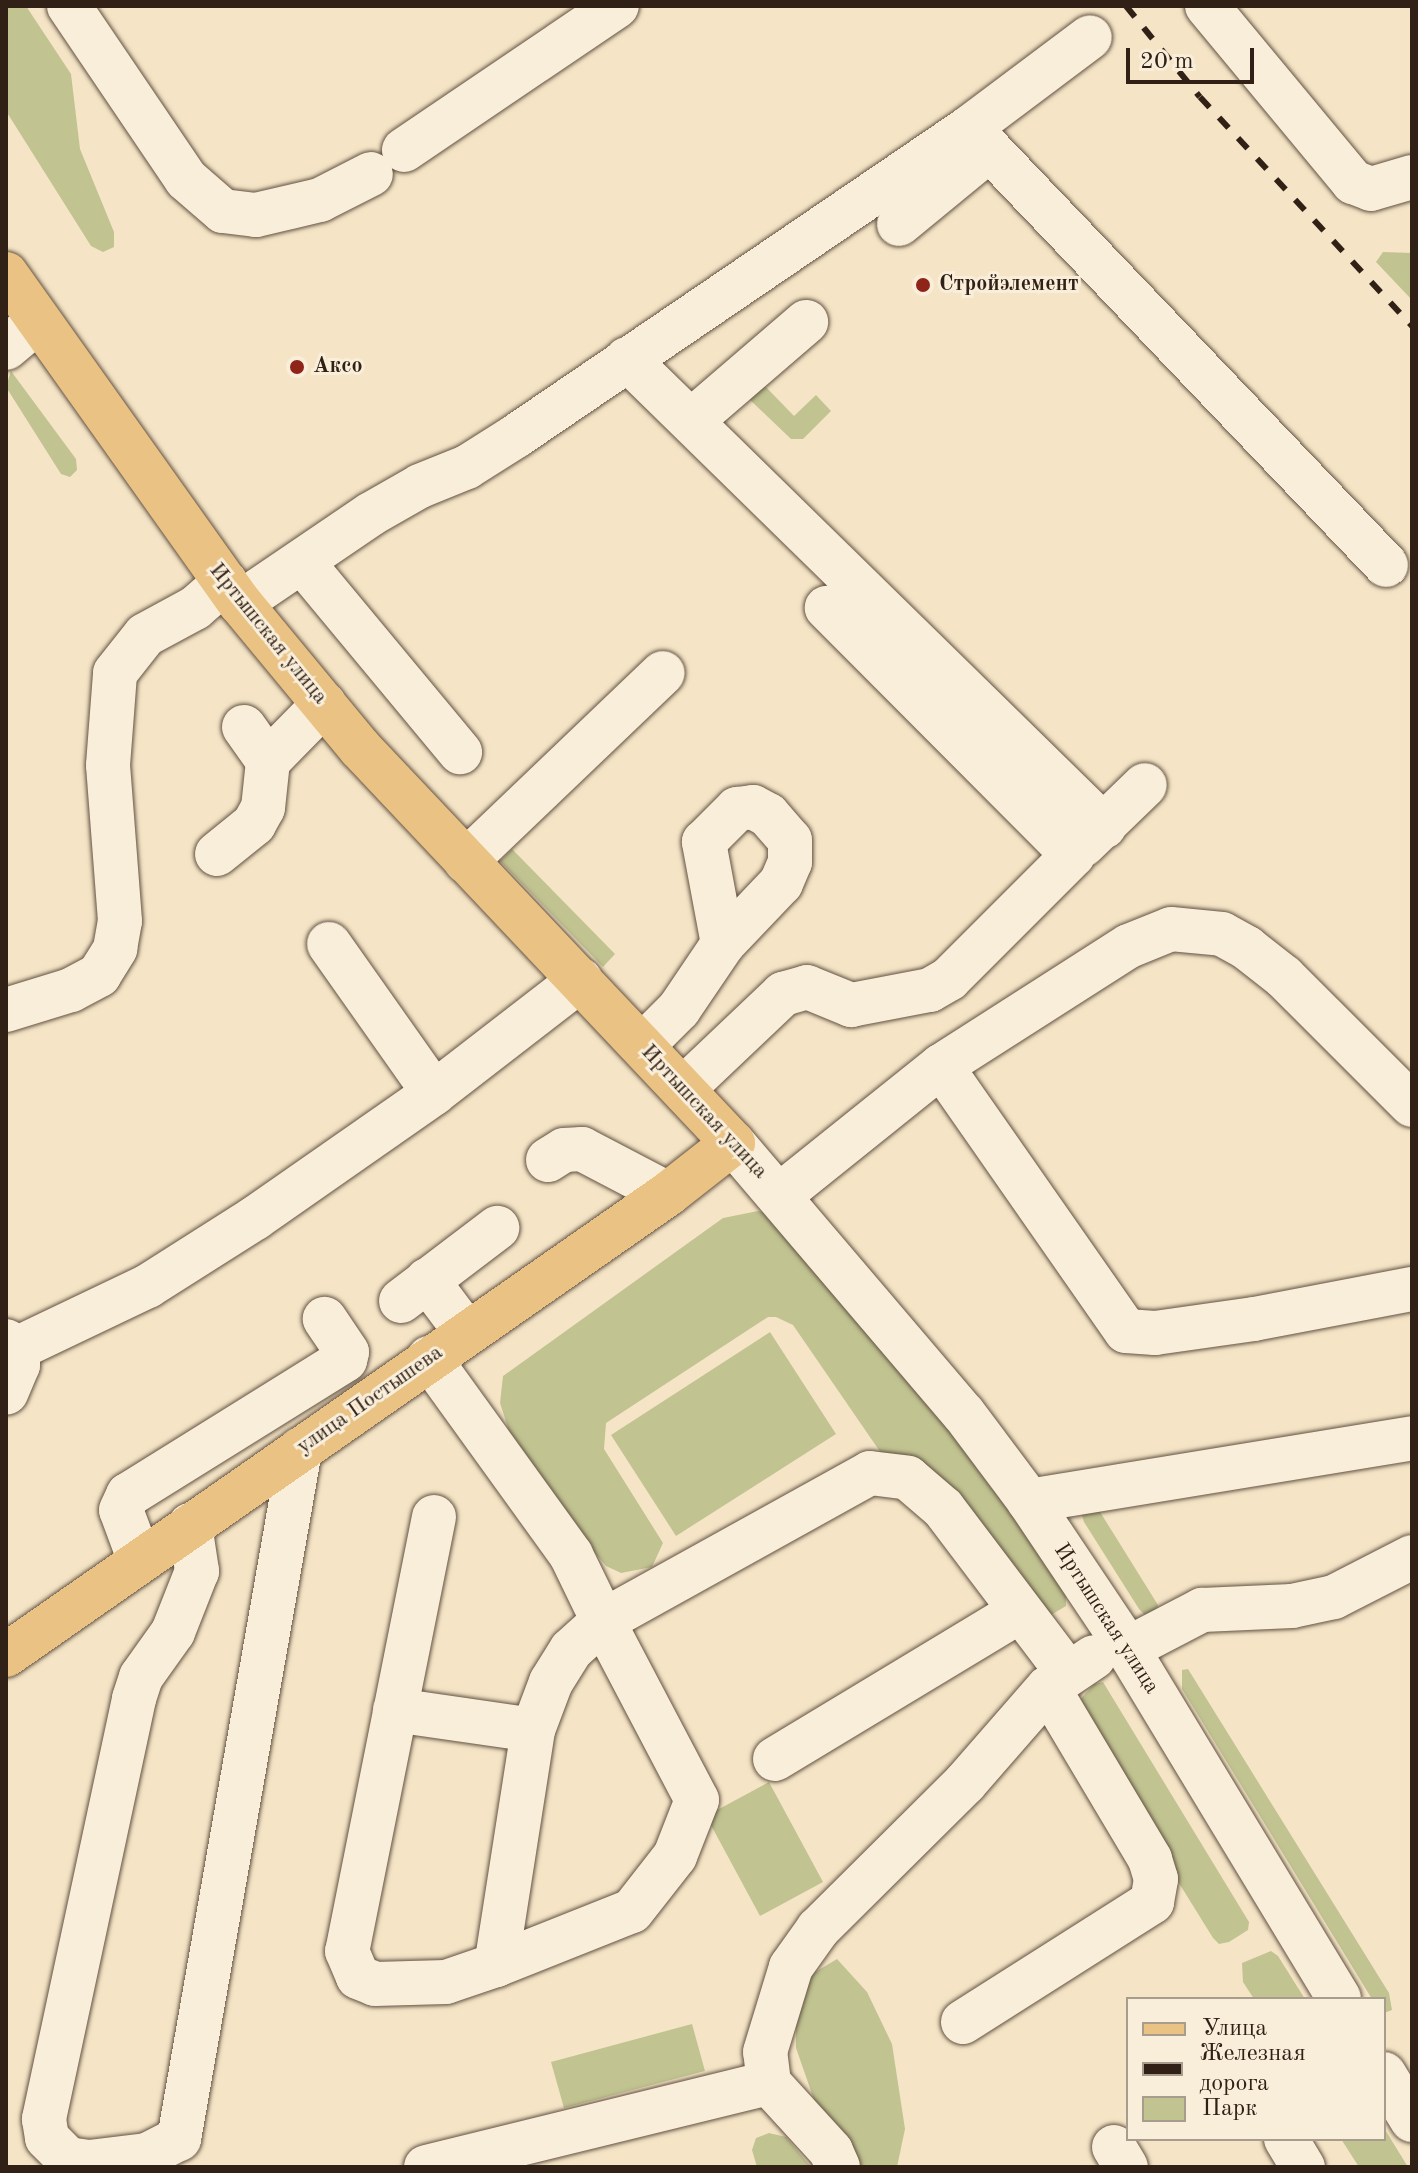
<!DOCTYPE html>
<html>
<head>
<meta charset="utf-8">
<style>
	body { margin:0 }
	#map { position:relative; width:1418px; height:2173px; overflow:hidden; background:#f5e5c6; font-family:"Old Standard TT",serif }
	div>[style] { position:absolute }
	.green>* { inset:0; background:#c1c391 }
	.roads { filter:drop-shadow(0 0 2px #625142) drop-shadow(0 0 2px #625142) }
	.minor>* { height:44px; margin:-22px; padding:0 22px; transform-origin:22px; border-radius:22px; background:#f8eeda }
	.major>* { height:44px; margin:-22px; padding:0 22px; transform-origin:22px; border-radius:22px; background:#eac283 }
	.rail>* { height:6px; margin-top:-3px; transform-origin:0; background:repeating-linear-gradient(90deg,#312016 0 14px,transparent 0 28px) }
	.dots>* { width:22px; height:22px; translate:-50% -50%; box-sizing:border-box; border:4px solid #f8eeda; border-radius:50% }
	span { translate:-50% -50%; white-space:nowrap; text-align:center; line-height:1.15; -webkit-text-stroke:6px #f8eeda; paint-order:stroke }
	.poi-label { font-size:22px; color:#312016; font-weight:700 }
	.left { translate:0 -50%; text-align:left }
	.street-label { font-size:22px; color:#312016 }
	.frame { position:absolute; inset:0; border:8px solid #312016; pointer-events:none }
	.legend { position:absolute; left:1126px; top:1997px; width:260px; height:144px; box-sizing:border-box; background:#f8eeda; border:2px solid #a89c8c; margin:0; padding:10px 14px; list-style:none; font-size:24px; color:#312016 }
	.legend li { display:flex; align-items:center; gap:16px; height:40px }
	.legend b { width:40px; border:2px solid #a89c8c }
	.scale { position:absolute; left:1126px; top:48px; width:128px; height:36px; box-sizing:border-box; border:4px solid #312016; border-top:0; padding-left:10px; font-size:24px; line-height:28px; white-space:nowrap; color:#312016; -webkit-text-stroke:6px #f8eeda; paint-order:stroke }
</style>
</head>
<body>
<div id="map">
	<div class="green">
		<i style="clip-path:polygon(6px 6px,26px 6px,71px 74px,80px 149px,114px 232px,114px 247px,103px 252px,91px 246px,6px 111px)"></i>
		<i style="clip-path:polygon(1383px 252px,1412px 253px,1412px 300px,1376px 262px)"></i>
		<i style="clip-path:polygon(11px 371px,76px 459px,77px 470px,70px 477px,61px 474px,6px 387px)"></i>
		<i style="clip-path:polygon(763px 384px,794px 416px,816px 395px,831px 411px,803px 439px,791px 439px,748px 398px)"></i>
		<i style="clip-path:polygon(512px 849px,615px 954px,603px 967px,500px 861px)"></i>
		<i style="clip-path:polygon(758px 1211px,770px 1214px,953px 1429px,1066px 1590px,1066px 1606px,1051px 1615px,883px 1456px,793px 1325px,776px 1317px,768px 1317px,606px 1423px,604px 1449px,663px 1543px,652px 1567px,621px 1573px,606px 1566px,585px 1541px,509px 1431px,500px 1403px,503px 1376px,723px 1218px)"></i>
		<i style="clip-path:polygon(770px 1332px,836px 1434px,676px 1536px,611px 1435px)"></i>
		<i style="clip-path:polygon(1097px 1507px,1158px 1605px,1156px 1614px,1147px 1617px,1139px 1609px,1084px 1522px,1081px 1512px)"></i>
		<i style="clip-path:polygon(1188px 1669px,1389px 1993px,1392px 2010px,1384px 2013px,1384px 1999px,1372px 1999px,1182px 1689px,1182px 1670px)"></i>
		<i style="clip-path:polygon(1103px 1682px,1249px 1922px,1248px 1930px,1229px 1942px,1219px 1944px,1213px 1938px,1078px 1720px,1078px 1702px,1094px 1684px)"></i>
		<i style="clip-path:polygon(769px 1782px,823px 1882px,760px 1916px,706px 1816px)"></i>
		<i style="clip-path:polygon(1271px 1951px,1278px 1956px,1305px 1999px,1254px 1999px,1243px 1982px,1242px 1963px)"></i>
		<i style="clip-path:polygon(837px 1959px,867px 1992px,892px 2044px,905px 2129px,897px 2167px,854px 2167px,820px 2117px,796px 2048px,796px 2017px,812px 1974px)"></i>
		<i style="clip-path:polygon(692px 2024px,705px 2071px,564px 2108px,551px 2062px)"></i>
		<i style="clip-path:polygon(1384px 2128px,1408px 2167px,1359px 2167px,1341px 2139px,1384px 2139px)"></i>
		<i style="clip-path:polygon(769px 2133px,786px 2137px,811px 2167px,757px 2167px,752px 2150px,756px 2138px)"></i>
	</div>
	<div class="roads">
		<div class="minor">
			<i style="left:69px;top:6px;width:209px;rotate:55.9deg"></i>
			<i style="left:186px;top:179px;width:49px;rotate:40.9deg"></i>
			<i style="left:223px;top:211px;width:33px;rotate:7deg"></i>
			<i style="left:256px;top:215px;width:66px;rotate:-13.2deg"></i>
			<i style="left:320px;top:200px;width:57px;rotate:-27deg"></i>
			<i style="left:1207px;top:6px;width:229px;rotate:50.3deg"></i>
			<i style="left:1353px;top:182px;width:19px;rotate:21deg"></i>
			<i style="left:1371px;top:189px;width:43px;rotate:-16.3deg"></i>
			<i style="left:969px;top:128px;width:151px;rotate:-36.9deg"></i>
			<i style="left:404px;top:150px;width:257px;rotate:-34.1deg"></i>
			<i style="left:899px;top:224px;width:117px;rotate:-39.4deg"></i>
			<i style="left:6px;top:348px;width:42px;rotate:-40.2deg"></i>
			<i style="left:627px;top:359px;width:668px;rotate:44.39deg"></i>
			<i style="left:691px;top:421px;width:152px;rotate:-40.7deg"></i>
			<i style="left:303px;top:563px;width:246px;rotate:50.3deg"></i>
			<i style="left:240px;top:603px;width:158px;rotate:-34.2deg"></i>
			<i style="left:371px;top:514px;width:56px;rotate:-29.7deg"></i>
			<i style="left:420px;top:486px;width:51px;rotate:-22deg"></i>
			<i style="left:467px;top:467px;width:58px;rotate:-32.3deg"></i>
			<i style="left:516px;top:436px;width:548px;rotate:-34.21deg"></i>
			<i style="left:969px;top:128px;width:604px;rotate:46.34deg"></i>
			<i style="left:244px;top:727px;width:42px;rotate:54.8deg"></i>
			<i style="left:1083px;top:845px;width:86px;rotate:-44.1deg"></i>
			<i style="left:217px;top:854px;width:48px;rotate:-39deg"></i>
			<i style="left:254px;top:824px;width:18px;rotate:-61deg"></i>
			<i style="left:263px;top:808px;width:47px;rotate:-83.9deg"></i>
			<i style="left:268px;top:761px;width:80px;rotate:-45.5deg"></i>
			<i style="left:466px;top:861px;width:272px;rotate:-43.7deg"></i>
			<i style="left:329px;top:944px;width:182px;rotate:54.8deg"></i>
			<i style="left:6px;top:1010px;width:68px;rotate:-17.1deg"></i>
			<i style="left:71px;top:990px;width:32px;rotate:-28deg"></i>
			<i style="left:99px;top:975px;width:31px;rotate:-58deg"></i>
			<i style="left:115px;top:949px;width:28px;rotate:-80deg"></i>
			<i style="left:120px;top:921px;width:156px;rotate:-94.4deg"></i>
			<i style="left:108px;top:765px;width:92px;rotate:-85.6deg"></i>
			<i style="left:115px;top:673px;width:48px;rotate:-51.7deg"></i>
			<i style="left:145px;top:635px;width:57px;rotate:-28.4deg"></i>
			<i style="left:195px;top:608px;width:40px;rotate:-41deg"></i>
			<i style="left:643px;top:1045px;width:51px;rotate:-45deg"></i>
			<i style="left:679px;top:1009px;width:78px;rotate:-55.9deg"></i>
			<i style="left:723px;top:944px;width:104px;rotate:-100.6deg"></i>
			<i style="left:704px;top:842px;width:47px;rotate:-45deg"></i>
			<i style="left:737px;top:809px;width:16px;rotate:-7deg"></i>
			<i style="left:753px;top:807px;width:17px;rotate:28deg"></i>
			<i style="left:768px;top:815px;width:33px;rotate:49deg"></i>
			<i style="left:790px;top:840px;width:22px;rotate:90deg"></i>
			<i style="left:790px;top:862px;width:23px;rotate:113deg"></i>
			<i style="left:781px;top:883px;width:84px;rotate:133.6deg"></i>
			<i style="left:941px;top:1066px;width:323px;rotate:55.1deg"></i>
			<i style="left:1126px;top:1331px;width:29px;rotate:4deg"></i>
			<i style="left:1155px;top:1333px;width:100px;rotate:-8deg"></i>
			<i style="left:1254px;top:1319px;width:161px;rotate:-10.8deg"></i>
			<i style="left:684px;top:1088px;width:137px;rotate:-43.5deg"></i>
			<i style="left:783px;top:994px;width:25px;rotate:-16deg"></i>
			<i style="left:807px;top:987px;width:48px;rotate:22.2deg"></i>
			<i style="left:851px;top:1005px;width:80px;rotate:-10.8deg"></i>
			<i style="left:930px;top:990px;width:22px;rotate:-30deg"></i>
			<i style="left:949px;top:979px;width:175px;rotate:-45deg"></i>
			<i style="left:1073px;top:855px;width:349px;rotate:-134.9deg"></i>
			<i style="left:733px;top:1143px;width:356px;rotate:49.6deg"></i>
			<i style="left:964px;top:1414px;width:109px;rotate:53.2deg"></i>
			<i style="left:1029px;top:1501px;width:167px;rotate:56.2deg"></i>
			<i style="left:1122px;top:1640px;width:419px;rotate:58.8deg"></i>
			<i style="left:548px;top:1160px;width:19px;rotate:-32deg"></i>
			<i style="left:564px;top:1150px;width:18px;rotate:-3deg"></i>
			<i style="left:582px;top:1149px;width:97px;rotate:27.6deg"></i>
			<i style="left:780px;top:1195px;width:206px;rotate:-38.7deg"></i>
			<i style="left:941px;top:1066px;width:223px;rotate:-32.6deg"></i>
			<i style="left:1129px;top:946px;width:45px;rotate:-22deg"></i>
			<i style="left:1171px;top:929px;width:51px;rotate:5.6deg"></i>
			<i style="left:1222px;top:934px;width:29px;rotate:29deg"></i>
			<i style="left:1247px;top:948px;width:47px;rotate:38.1deg"></i>
			<i style="left:1284px;top:977px;width:181px;rotate:45deg"></i>
			<i style="left:427px;top:1280px;width:65px;rotate:53.1deg"></i>
			<i style="left:401px;top:1301px;width:121px;rotate:-37.2deg"></i>
			<i style="left:6px;top:1341px;width:14px;rotate:30deg"></i>
			<i style="left:18px;top:1348px;width:17px;rotate:90deg"></i>
			<i style="left:18px;top:1365px;width:30px;rotate:113deg"></i>
			<i style="left:18px;top:1348px;width:144px;rotate:-25.5deg"></i>
			<i style="left:148px;top:1286px;width:127px;rotate:-32.4deg"></i>
			<i style="left:255px;top:1218px;width:218px;rotate:-34.9deg"></i>
			<i style="left:434px;top:1093px;width:185px;rotate:-37.7deg"></i>
			<i style="left:429px;top:1358px;width:243px;rotate:54.2deg"></i>
			<i style="left:571px;top:1555px;width:73px;rotate:64.1deg"></i>
			<i style="left:603px;top:1621px;width:305px;rotate:-29deg"></i>
			<i style="left:870px;top:1473px;width:38px;rotate:7deg"></i>
			<i style="left:908px;top:1478px;width:46px;rotate:40.6deg"></i>
			<i style="left:943px;top:1508px;width:207px;rotate:52.9deg"></i>
			<i style="left:1029px;top:1501px;width:388px;rotate:-9.3deg"></i>
			<i style="left:434px;top:1517px;width:443px;rotate:101.3deg"></i>
			<i style="left:347px;top:1951px;width:28px;rotate:67deg"></i>
			<i style="left:358px;top:1977px;width:18px;rotate:22deg"></i>
			<i style="left:375px;top:1984px;width:71px;rotate:-1.6deg"></i>
			<i style="left:446px;top:1982px;width:53px;rotate:-18.8deg"></i>
			<i style="left:496px;top:1965px;width:146px;rotate:-21.7deg"></i>
			<i style="left:632px;top:1911px;width:70px;rotate:-52deg"></i>
			<i style="left:675px;top:1856px;width:60px;rotate:-68.6deg"></i>
			<i style="left:697px;top:1800px;width:202px;rotate:-117.7deg"></i>
			<i style="left:603px;top:1621px;width:43px;rotate:137.8deg"></i>
			<i style="left:571px;top:1650px;width:38px;rotate:122deg"></i>
			<i style="left:551px;top:1682px;width:51px;rotate:110.6deg"></i>
			<i style="left:533px;top:1730px;width:238px;rotate:98.9deg"></i>
			<i style="left:190px;top:1525px;width:47px;rotate:81.3deg"></i>
			<i style="left:197px;top:1571px;width:66px;rotate:111.5deg"></i>
			<i style="left:173px;top:1632px;width:55px;rotate:125.4deg"></i>
			<i style="left:141px;top:1677px;width:23px;rotate:108deg"></i>
			<i style="left:134px;top:1699px;width:430px;rotate:102.1deg"></i>
			<i style="left:44px;top:2119px;width:19px;rotate:81deg"></i>
			<i style="left:47px;top:2138px;width:30px;rotate:45deg"></i>
			<i style="left:68px;top:2159px;width:21px;rotate:8deg"></i>
			<i style="left:89px;top:2162px;width:58px;rotate:-6.9deg"></i>
			<i style="left:147px;top:2155px;width:36px;rotate:-27deg"></i>
			<i style="left:179px;top:2139px;width:700px;rotate:-80.04deg"></i>
			<i style="left:140px;top:1561px;width:54px;rotate:-110.4deg"></i>
			<i style="left:121px;top:1510px;width:17px;rotate:-65deg"></i>
			<i style="left:128px;top:1495px;width:256px;rotate:-31.9deg"></i>
			<i style="left:345px;top:1360px;width:8px;rotate:-76deg"></i>
			<i style="left:347px;top:1352px;width:40px;rotate:-124deg"></i>
			<i style="left:1127px;top:1649px;width:85px;rotate:-27.5deg"></i>
			<i style="left:1202px;top:1610px;width:90px;rotate:-2.5deg"></i>
			<i style="left:1292px;top:1606px;width:43px;rotate:-12.1deg"></i>
			<i style="left:1334px;top:1597px;width:88px;rotate:-27.1deg"></i>
			<i style="left:395px;top:1710px;width:139px;rotate:8.2deg"></i>
			<i style="left:775px;top:1759px;width:286px;rotate:-31.1deg"></i>
			<i style="left:963px;top:2022px;width:224px;rotate:-32.4deg"></i>
			<i style="left:1152px;top:1902px;width:23px;rotate:-80deg"></i>
			<i style="left:1156px;top:1879px;width:21px;rotate:-107deg"></i>
			<i style="left:1150px;top:1859px;width:199px;rotate:-120.8deg"></i>
			<i style="left:1384px;top:2074px;width:54px;rotate:58.7deg"></i>
			<i style="left:1286px;top:2139px;width:33px;rotate:59deg"></i>
			<i style="left:1114px;top:2147px;width:23px;rotate:59deg"></i>
			<i style="left:426px;top:2167px;width:353px;rotate:-13.8deg"></i>
			<i style="left:838px;top:2167px;width:17px;rotate:-114deg"></i>
			<i style="left:831px;top:2151px;width:92px;rotate:-132.4deg"></i>
			<i style="left:769px;top:2083px;width:31px;rotate:-97deg"></i>
			<i style="left:765px;top:2052px;width:89px;rotate:-73deg"></i>
			<i style="left:791px;top:1967px;width:47px;rotate:-54.6deg"></i>
			<i style="left:818px;top:1929px;width:207px;rotate:-44.8deg"></i>
			<i style="left:965px;top:1783px;width:126px;rotate:-48.9deg"></i>
			<i style="left:1048px;top:1688px;width:55px;rotate:-34deg"></i>
		</div>
		<div class="major">
			<i style="left:6px;top:274px;width:404px;rotate:54.6deg"></i>
			<i style="left:240px;top:603px;width:188px;rotate:50.4deg"></i>
			<i style="left:360px;top:748px;width:543px;rotate:46.64deg"></i>
			<i style="left:733px;top:1143px;width:83px;rotate:141.9deg"></i>
			<i style="left:668px;top:1194px;width:807px;rotate:145.15deg"></i>
		</div>
	</div>
	<div class="rail">
		<i style="left:1126px;top:6px;width:117px;rotate:50.9deg"></i>
		<i style="left:1200px;top:97px;width:312px;rotate:47.2deg"></i>
	</div>
	<div class="dots">
		<i style="left:923px;top:285px;background:#8f2418"></i>
		<i style="left:297px;top:367px;background:#8f2418"></i>
	</div>
	<div class="poi-label">
		<span class="left" style="left:939px;top:285px">Стройэлемент</span>
		<span class="left" style="left:313px;top:367px">Аксо</span>
	</div>
	<div class="street-label">
		<span style="left:268px;top:634px;rotate:51deg">Иртышская улица</span>
		<span style="left:704px;top:1112px;rotate:47deg">Иртышская улица</span>
		<span style="left:370px;top:1400px;rotate:-35deg">улица Постышева</span>
		<span style="left:1106px;top:1619px;rotate:57deg">Иртышская улица</span>
	</div>
	<div class="frame"></div>
	<ul class="legend">
	<li><b style="height:10px;background:#eac283"></b>Улица</li>
	<li><b style="height:10px;background:#312016"></b>Железная дорога</li>
	<li><b style="height:22px;background:#c1c391"></b>Парк</li>
	</ul>
	<div class="scale">20 m</div>
</div>
</body>
</html>
